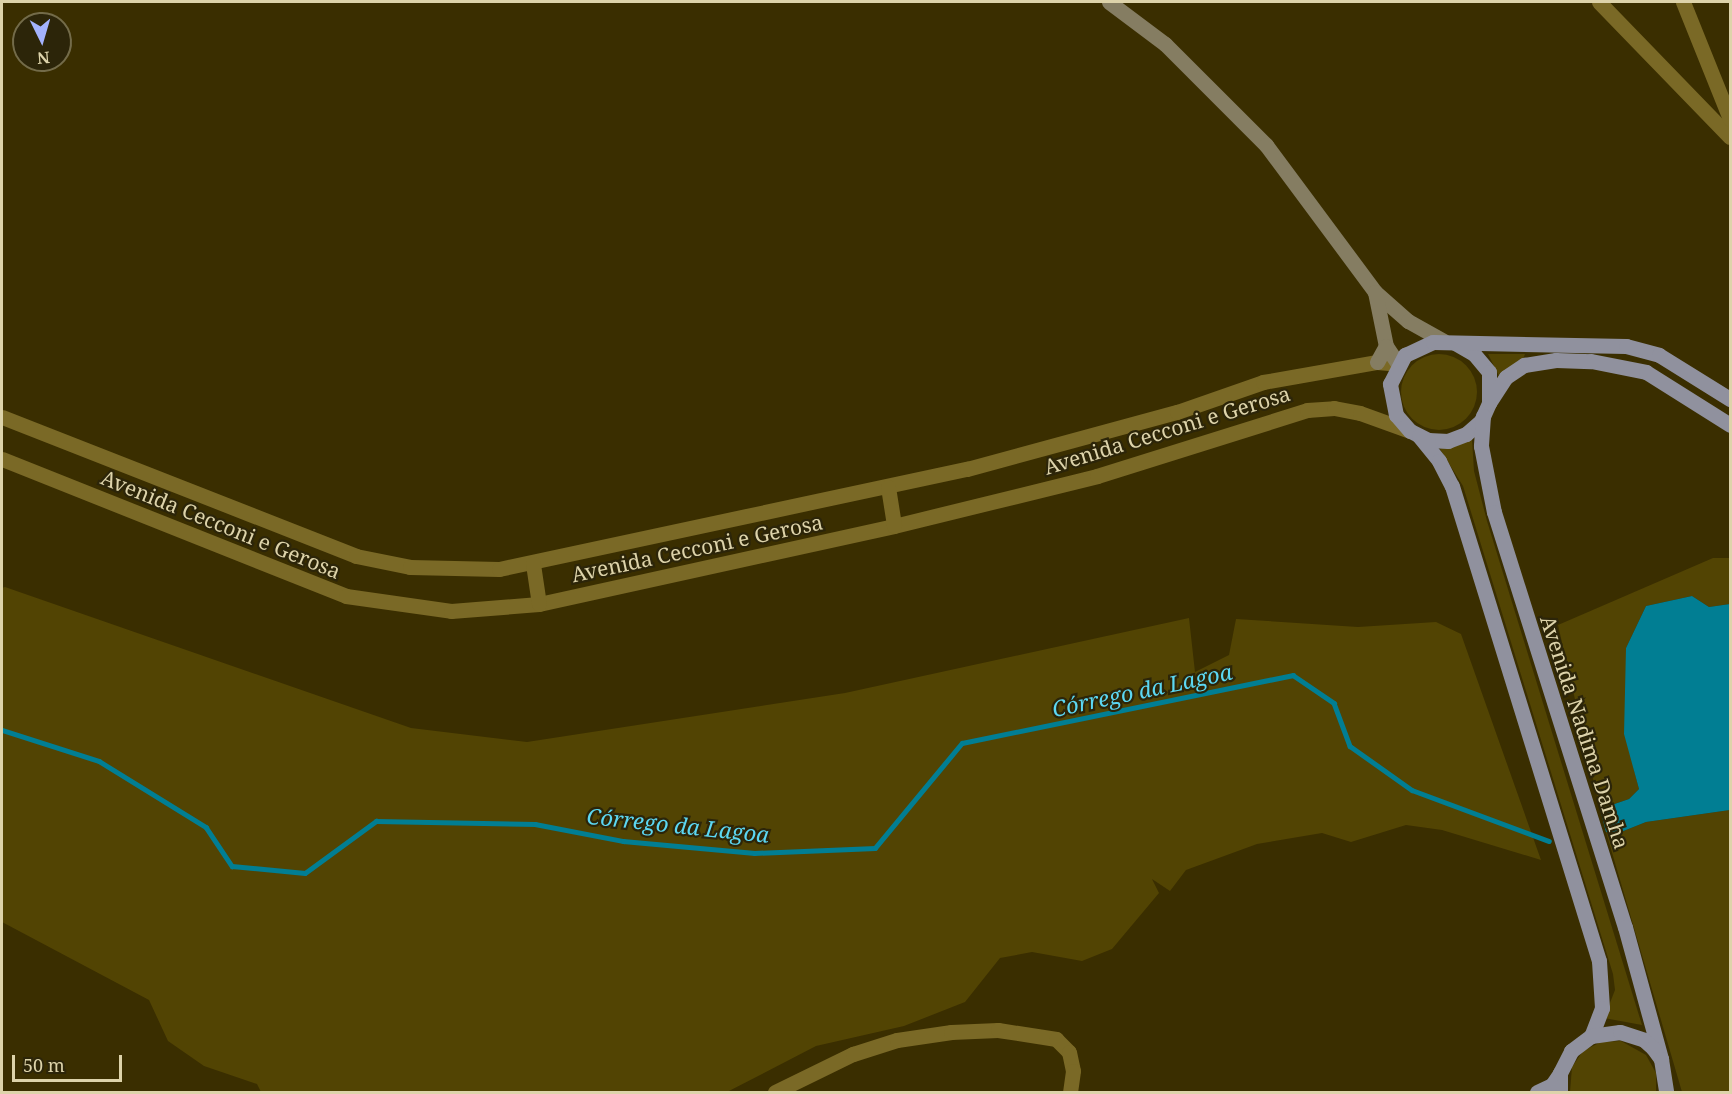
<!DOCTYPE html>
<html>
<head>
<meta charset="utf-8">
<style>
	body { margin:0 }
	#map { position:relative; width:1732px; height:1094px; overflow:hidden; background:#3a2e00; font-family:"Noto Serif",serif }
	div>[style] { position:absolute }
	.green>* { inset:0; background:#524403 }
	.round { border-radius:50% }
	.water>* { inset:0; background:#017e93 }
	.stream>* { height:4.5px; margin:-2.25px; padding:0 2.25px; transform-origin:2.25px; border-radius:2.25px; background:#017e93 }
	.minor>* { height:15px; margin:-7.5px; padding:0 7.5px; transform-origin:7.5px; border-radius:7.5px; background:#7a6926 }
	.tertiary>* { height:15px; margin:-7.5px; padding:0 7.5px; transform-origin:7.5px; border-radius:7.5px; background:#7a6926 }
	.secondary>* { height:15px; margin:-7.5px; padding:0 7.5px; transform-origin:7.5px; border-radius:7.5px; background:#857d62 }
	.primary>* { height:15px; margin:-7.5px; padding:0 7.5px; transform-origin:7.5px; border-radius:7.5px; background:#90919e }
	span { translate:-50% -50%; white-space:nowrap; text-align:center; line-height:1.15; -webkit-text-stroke:4.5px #2c2509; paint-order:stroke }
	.street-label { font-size:21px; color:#ddd3aa }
	.water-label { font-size:22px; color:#5cd7f2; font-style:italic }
	.frame { position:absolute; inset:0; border:3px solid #ddd3aa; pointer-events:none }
	.north { position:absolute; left:12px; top:12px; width:60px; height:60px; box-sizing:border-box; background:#2c2509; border:2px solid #736b49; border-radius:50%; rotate:175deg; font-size:16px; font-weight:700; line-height:24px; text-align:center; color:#ddd3aa }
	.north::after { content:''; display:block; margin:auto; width:21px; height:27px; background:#a3b2fd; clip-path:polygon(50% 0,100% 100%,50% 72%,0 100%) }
	.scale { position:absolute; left:12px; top:1055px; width:110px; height:27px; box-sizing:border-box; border:3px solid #ddd3aa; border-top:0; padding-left:8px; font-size:18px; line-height:21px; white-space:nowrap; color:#ddd3aa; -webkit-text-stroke:4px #2c2509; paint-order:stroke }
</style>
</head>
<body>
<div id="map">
	<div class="green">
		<i class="round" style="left:1401px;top:354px;width:76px;height:76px"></i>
		<i style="clip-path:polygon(1488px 354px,1525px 354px,1522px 362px,1500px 378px)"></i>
		<i style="clip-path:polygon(1472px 439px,1474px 471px,1487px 521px,1642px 1025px,1604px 1018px,1615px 990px,1613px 974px,1463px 486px,1440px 449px)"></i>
		<i style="clip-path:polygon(1713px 558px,1730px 558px,1730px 604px,1709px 607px,1692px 596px,1646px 606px,1626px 648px,1634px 770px,1639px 789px,1629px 799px,1600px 809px,1558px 625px)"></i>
		<i style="clip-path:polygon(5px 587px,411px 728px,527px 742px,845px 693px,1189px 618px,1195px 672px,1229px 655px,1236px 619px,1358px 627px,1436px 622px,1461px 634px,1541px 860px,1442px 830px,1406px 825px,1351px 842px,1322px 833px,1257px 844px,1186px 870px,1170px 891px,1152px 879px,1159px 893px,1112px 949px,1082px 961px,1032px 952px,1000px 958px,965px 1002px,904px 1026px,816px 1046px,727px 1092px,261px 1092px,257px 1084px,204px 1066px,168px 1041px,149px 1000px,2px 922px,2px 588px)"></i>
		<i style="clip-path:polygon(1730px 810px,1730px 1092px,1682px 1092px,1606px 832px,1616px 834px,1646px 822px)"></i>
		<i style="clip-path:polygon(1621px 1041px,1646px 1055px,1656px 1073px,1656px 1092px,1570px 1092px,1572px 1067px,1583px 1051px,1601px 1042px)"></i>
	</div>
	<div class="water">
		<i style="clip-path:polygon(1692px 596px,1709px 607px,1730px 604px,1730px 810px,1646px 822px,1616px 834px,1606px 832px,1600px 809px,1629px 799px,1639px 789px,1624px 734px,1626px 648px,1646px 606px)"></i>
	</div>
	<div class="stream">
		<i style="left:2px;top:730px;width:102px;rotate:17.7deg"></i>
		<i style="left:99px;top:761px;width:126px;rotate:31.7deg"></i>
		<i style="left:206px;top:827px;width:47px;rotate:56.3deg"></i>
		<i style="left:232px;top:866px;width:73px;rotate:5.5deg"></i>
		<i style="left:305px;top:873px;width:88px;rotate:-36.2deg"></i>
		<i style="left:376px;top:821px;width:159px;rotate:1.1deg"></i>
		<i style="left:535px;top:824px;width:90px;rotate:10.9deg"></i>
		<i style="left:623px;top:841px;width:132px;rotate:5.2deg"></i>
		<i style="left:754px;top:853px;width:121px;rotate:-2.4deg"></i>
		<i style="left:875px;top:848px;width:136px;rotate:-50.4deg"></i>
		<i style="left:962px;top:743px;width:338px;rotate:-11.6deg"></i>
		<i style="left:1293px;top:675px;width:50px;rotate:34.3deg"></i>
		<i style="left:1334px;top:703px;width:46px;rotate:69.6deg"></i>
		<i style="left:1350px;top:746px;width:76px;rotate:35.4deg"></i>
		<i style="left:1412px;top:790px;width:146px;rotate:20.4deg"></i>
	</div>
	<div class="minor">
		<i style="left:1599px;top:2px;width:188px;rotate:45.9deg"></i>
		<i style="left:1683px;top:2px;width:126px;rotate:68.1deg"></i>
		<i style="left:775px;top:1092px;width:87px;rotate:-26deg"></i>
		<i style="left:853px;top:1054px;width:46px;rotate:-17.7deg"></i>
		<i style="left:897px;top:1040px;width:55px;rotate:-8.4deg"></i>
		<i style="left:951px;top:1032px;width:47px;rotate:-2.4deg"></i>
		<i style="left:998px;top:1030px;width:59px;rotate:8.8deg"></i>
		<i style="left:1056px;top:1039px;width:18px;rotate:45deg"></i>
		<i style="left:1069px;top:1052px;width:19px;rotate:78deg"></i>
		<i style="left:1073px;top:1071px;width:21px;rotate:98deg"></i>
	</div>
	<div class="tertiary">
		<i style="left:2px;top:417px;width:380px;rotate:21.4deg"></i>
		<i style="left:356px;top:556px;width:55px;rotate:11.5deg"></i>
		<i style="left:410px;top:567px;width:89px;rotate:1.3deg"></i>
		<i style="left:499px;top:569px;width:479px;rotate:-12.1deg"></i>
		<i style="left:967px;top:469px;width:218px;rotate:-15.2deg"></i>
		<i style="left:1177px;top:412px;width:91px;rotate:-19.2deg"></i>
		<i style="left:1263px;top:382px;width:116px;rotate:-10deg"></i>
		<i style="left:1377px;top:362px;width:21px;rotate:5deg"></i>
		<i style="left:2px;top:459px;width:370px;rotate:21.7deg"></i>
		<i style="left:346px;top:596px;width:106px;rotate:8.1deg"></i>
		<i style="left:451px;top:611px;width:88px;rotate:-4.5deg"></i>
		<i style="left:539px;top:604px;width:363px;rotate:-12.4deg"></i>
		<i style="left:894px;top:526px;width:209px;rotate:-13.8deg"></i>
		<i style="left:1097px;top:476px;width:220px;rotate:-17.4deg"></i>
		<i style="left:1307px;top:410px;width:27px;rotate:-4deg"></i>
		<i style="left:1334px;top:408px;width:26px;rotate:11deg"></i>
		<i style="left:1360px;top:413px;width:53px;rotate:19.8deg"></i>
		<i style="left:888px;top:487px;width:39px;rotate:81deg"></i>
		<i style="left:533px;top:564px;width:40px;rotate:81.5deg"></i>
	</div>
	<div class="secondary">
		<i style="left:1109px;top:2px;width:70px;rotate:36.9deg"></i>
		<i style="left:1165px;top:44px;width:143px;rotate:45deg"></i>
		<i style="left:1266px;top:145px;width:183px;rotate:53.4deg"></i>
		<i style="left:1375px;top:292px;width:44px;rotate:41.3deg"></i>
		<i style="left:1408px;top:321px;width:41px;rotate:29.1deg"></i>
		<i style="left:1375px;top:292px;width:55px;rotate:78.5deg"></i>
		<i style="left:1386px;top:346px;width:22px;rotate:56deg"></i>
		<i style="left:1377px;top:362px;width:18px;rotate:-61deg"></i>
	</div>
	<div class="primary">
		<i style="left:1455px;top:343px;width:22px;rotate:30deg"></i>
		<i style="left:1474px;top:354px;width:23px;rotate:50deg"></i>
		<i style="left:1489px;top:372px;width:31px;rotate:90deg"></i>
		<i style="left:1489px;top:403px;width:20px;rotate:114deg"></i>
		<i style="left:1481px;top:421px;width:20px;rotate:139deg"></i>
		<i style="left:1466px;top:434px;width:19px;rotate:159deg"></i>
		<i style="left:1448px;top:441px;width:20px;rotate:-177deg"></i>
		<i style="left:1428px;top:440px;width:20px;rotate:-153deg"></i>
		<i style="left:1410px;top:431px;width:21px;rotate:-131deg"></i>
		<i style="left:1396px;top:415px;width:32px;rotate:-101deg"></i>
		<i style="left:1390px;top:384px;width:33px;rotate:-63deg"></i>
		<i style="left:1405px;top:355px;width:31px;rotate:-25deg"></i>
		<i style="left:1433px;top:342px;width:193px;rotate:1.2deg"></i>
		<i style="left:1626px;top:346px;width:34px;rotate:15deg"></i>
		<i style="left:1659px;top:355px;width:84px;rotate:31.8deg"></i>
		<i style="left:1489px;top:403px;width:31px;rotate:-57deg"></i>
		<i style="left:1506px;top:377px;width:22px;rotate:-34deg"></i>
		<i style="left:1524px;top:365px;width:32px;rotate:-9deg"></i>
		<i style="left:1556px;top:360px;width:35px;rotate:2deg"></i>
		<i style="left:1591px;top:361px;width:56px;rotate:11.3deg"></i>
		<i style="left:1646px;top:372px;width:99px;rotate:32.2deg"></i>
		<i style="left:1483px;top:416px;width:30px;rotate:94deg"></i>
		<i style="left:1481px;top:446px;width:67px;rotate:78.9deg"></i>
		<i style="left:1494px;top:512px;width:435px;rotate:72.5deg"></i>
		<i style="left:1625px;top:927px;width:137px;rotate:74.7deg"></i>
		<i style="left:1419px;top:436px;width:32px;rotate:51deg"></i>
		<i style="left:1439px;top:461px;width:28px;rotate:63deg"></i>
		<i style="left:1452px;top:486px;width:497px;rotate:72.8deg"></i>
		<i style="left:1599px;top:961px;width:47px;rotate:86.3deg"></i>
		<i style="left:1602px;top:1008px;width:30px;rotate:111deg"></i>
		<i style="left:1537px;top:1092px;width:17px;rotate:-25deg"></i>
		<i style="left:1552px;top:1085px;width:14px;rotate:-56deg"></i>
		<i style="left:1560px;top:1092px;width:19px;rotate:-90deg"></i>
		<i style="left:1560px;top:1073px;width:25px;rotate:-63deg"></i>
		<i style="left:1571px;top:1051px;width:25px;rotate:-37deg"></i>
		<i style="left:1591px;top:1036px;width:29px;rotate:-8deg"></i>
		<i style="left:1620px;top:1032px;width:25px;rotate:18deg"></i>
		<i style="left:1644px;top:1040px;width:12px;rotate:42deg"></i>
		<i style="left:1653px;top:1048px;width:14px;rotate:54deg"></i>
		<i style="left:1661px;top:1059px;width:33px;rotate:81deg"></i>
	</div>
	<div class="street-label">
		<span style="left:1167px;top:430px;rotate:-17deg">Avenida Cecconi e Gerosa</span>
		<span style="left:221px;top:524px;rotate:22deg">Avenida Cecconi e Gerosa</span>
		<span style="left:697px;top:548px;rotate:-12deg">Avenida Cecconi e Gerosa</span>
		<span style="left:1585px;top:732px;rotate:72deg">Avenida Nadima Damha</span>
	</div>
	<div class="water-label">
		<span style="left:1142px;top:690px;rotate:-12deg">Córrego da Lagoa</span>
		<span style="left:678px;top:825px;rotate:6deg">Córrego da Lagoa</span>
	</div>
	<div class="frame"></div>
	<div class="north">N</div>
	<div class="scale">50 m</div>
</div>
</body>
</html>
